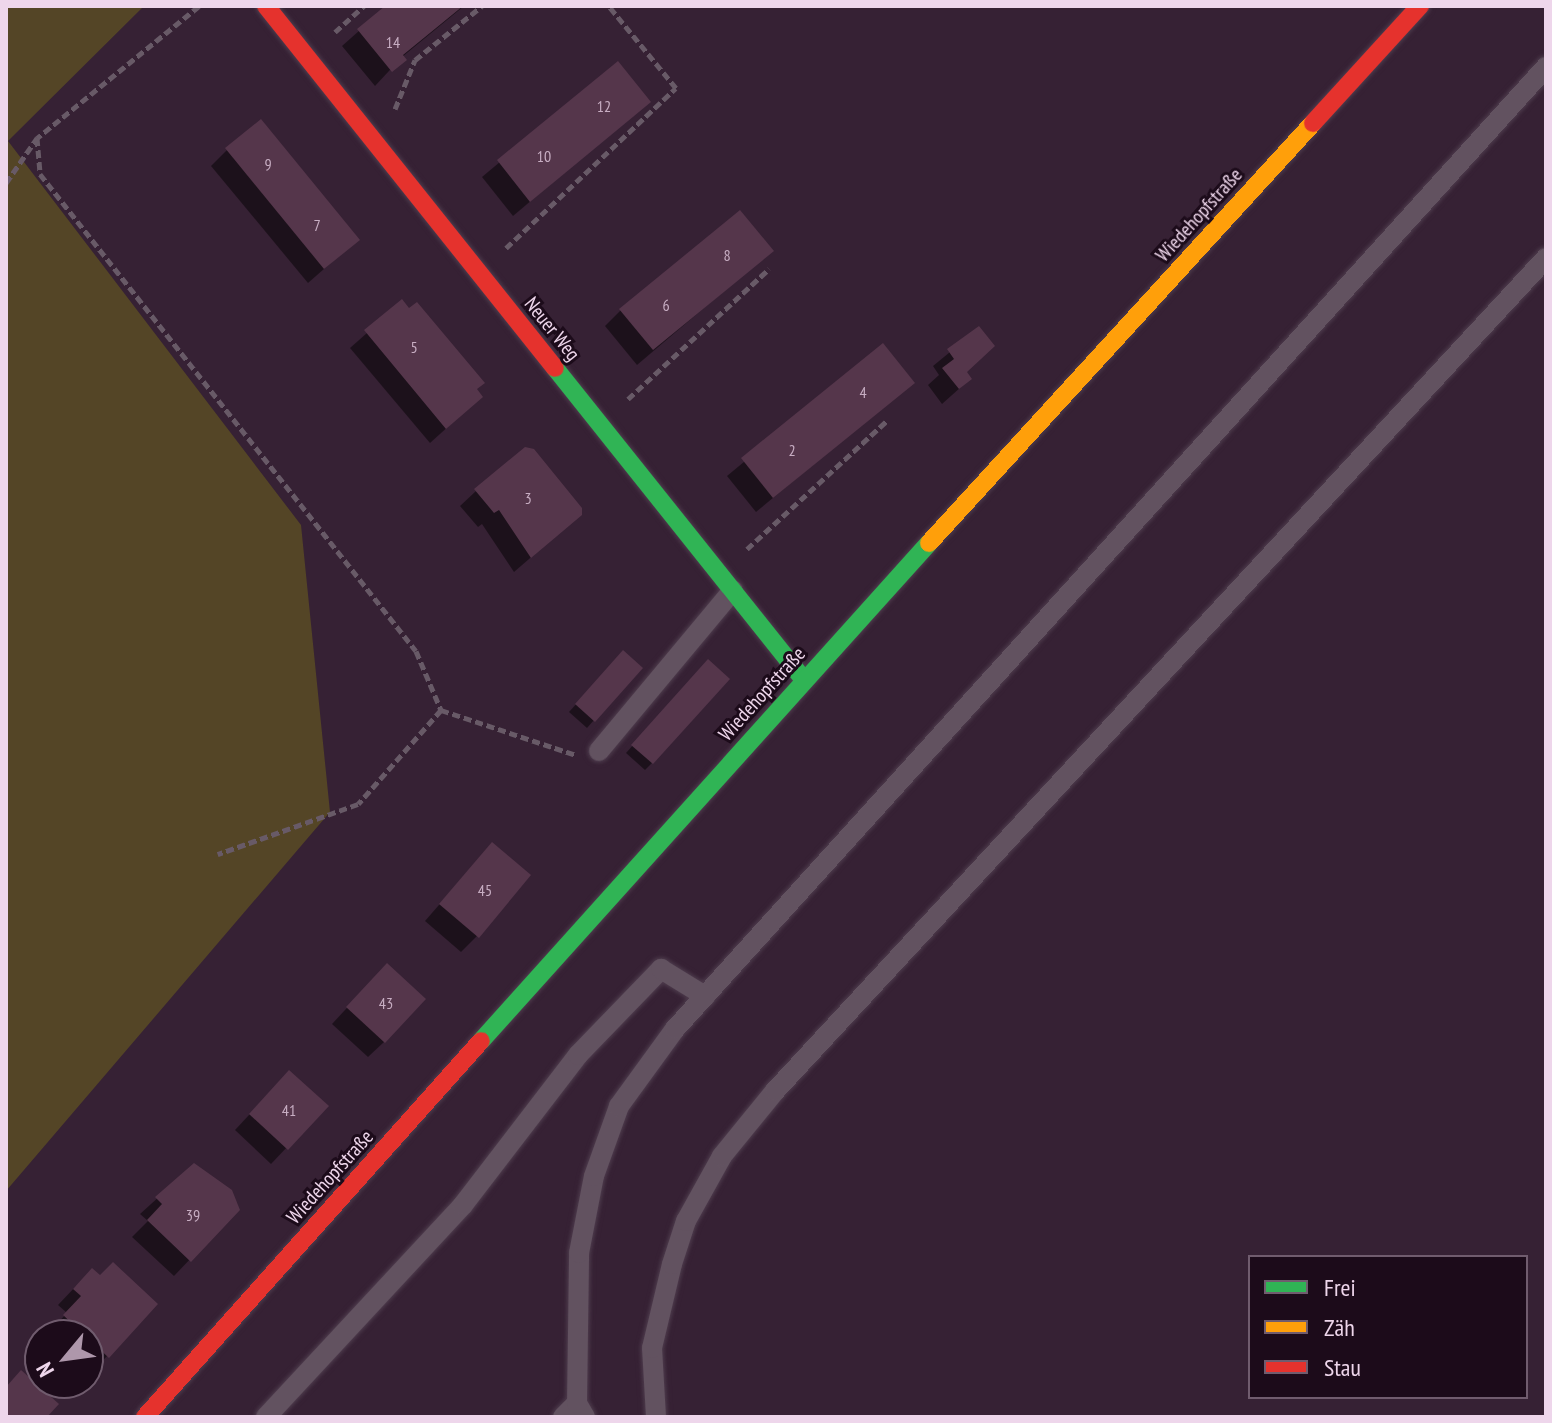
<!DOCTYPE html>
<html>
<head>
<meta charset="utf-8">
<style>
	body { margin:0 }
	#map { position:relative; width:1552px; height:1423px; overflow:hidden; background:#362134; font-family:"PT Sans Narrow",sans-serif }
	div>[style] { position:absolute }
	.green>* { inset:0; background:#544526 }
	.shadow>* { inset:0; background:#0007 }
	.building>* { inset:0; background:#55364b }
	.path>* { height:5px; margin-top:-2.5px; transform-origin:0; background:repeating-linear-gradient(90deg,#685a67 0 8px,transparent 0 12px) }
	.roads { filter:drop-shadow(0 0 2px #4e3c4d) drop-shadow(0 0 2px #4e3c4d) }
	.lane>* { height:20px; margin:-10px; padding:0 10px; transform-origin:10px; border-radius:10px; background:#625260 }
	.fast>* { height:18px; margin:-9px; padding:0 9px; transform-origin:9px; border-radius:9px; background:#30b455 }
	.slow>* { height:18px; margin:-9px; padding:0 9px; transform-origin:9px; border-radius:9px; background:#ff9f0a }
	.jam>* { height:18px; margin:-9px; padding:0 9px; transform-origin:9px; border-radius:9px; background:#e5322d }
	span { translate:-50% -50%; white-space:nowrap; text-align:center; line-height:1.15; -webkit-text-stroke:6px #1c0b1a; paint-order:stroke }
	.number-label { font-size:16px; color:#c8aec3 }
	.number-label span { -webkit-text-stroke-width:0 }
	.street-label { font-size:20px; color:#eed6eb }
	.frame { position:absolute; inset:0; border:8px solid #eed6eb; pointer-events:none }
	.legend { position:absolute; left:1248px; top:1255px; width:280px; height:144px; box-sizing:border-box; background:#1c0b1a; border:2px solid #705c6e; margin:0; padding:10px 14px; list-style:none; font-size:24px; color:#eed6eb }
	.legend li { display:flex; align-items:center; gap:16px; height:40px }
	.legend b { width:40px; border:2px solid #705c6e }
	.north { position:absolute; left:24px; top:1319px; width:80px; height:80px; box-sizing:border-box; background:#1c0b1a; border:2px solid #705c6e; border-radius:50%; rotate:241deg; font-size:22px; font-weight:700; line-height:32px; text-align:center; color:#eed6eb }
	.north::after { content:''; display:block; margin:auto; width:28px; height:36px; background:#ae97ab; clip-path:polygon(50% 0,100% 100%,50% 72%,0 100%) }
</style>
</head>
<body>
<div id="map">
	<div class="green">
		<i style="clip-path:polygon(6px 6px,144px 6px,8px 141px,301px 525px,330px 812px,6px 1191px)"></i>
	</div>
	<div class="shadow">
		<i style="clip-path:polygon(387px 6px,464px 6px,402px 57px,375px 86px,342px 46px)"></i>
		<i style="clip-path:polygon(617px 64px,648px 102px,513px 216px,482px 177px)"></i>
		<i style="clip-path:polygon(227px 150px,357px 240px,308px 283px,211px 166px)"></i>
		<i style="clip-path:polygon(771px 251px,637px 365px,605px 326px,621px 310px)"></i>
		<i style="clip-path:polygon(402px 302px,481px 397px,430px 443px,350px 348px)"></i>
		<i style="clip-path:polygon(978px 329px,965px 372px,970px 379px,942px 404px,928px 385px,939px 375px,933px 366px)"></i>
		<i style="clip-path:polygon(883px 346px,912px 383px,756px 512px,727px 476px)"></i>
		<i style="clip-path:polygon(476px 491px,580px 515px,514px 572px,482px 524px,478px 527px,460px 506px)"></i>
		<i style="clip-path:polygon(616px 660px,594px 720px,587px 728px,569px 712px)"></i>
		<i style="clip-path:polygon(701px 669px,652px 763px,645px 770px,626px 753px)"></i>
		<i style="clip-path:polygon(492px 844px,477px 936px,461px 952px,425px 921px)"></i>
		<i style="clip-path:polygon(371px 982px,384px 1042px,368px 1057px,332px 1024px)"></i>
		<i style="clip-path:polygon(274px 1088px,326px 1106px,271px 1164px,235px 1130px)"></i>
		<i style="clip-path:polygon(194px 1165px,237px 1203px,238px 1209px,174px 1276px,132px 1237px,148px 1221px,140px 1214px)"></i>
		<i style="clip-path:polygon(76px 1286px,156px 1304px,92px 1372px,88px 1335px,49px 1332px,67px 1313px,58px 1305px)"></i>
	</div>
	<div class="building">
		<i style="clip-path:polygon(385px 6px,463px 6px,403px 55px,407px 60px,392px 72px,357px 29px)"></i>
		<i style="clip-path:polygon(618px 61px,651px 102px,530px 202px,497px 160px)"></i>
		<i style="clip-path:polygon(261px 119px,360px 240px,324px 269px,225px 148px)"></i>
		<i style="clip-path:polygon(740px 210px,774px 251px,653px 350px,619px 309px)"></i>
		<i style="clip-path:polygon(402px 299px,409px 308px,417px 302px,485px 383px,477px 389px,483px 397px,446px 429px,364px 330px)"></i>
		<i style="clip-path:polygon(979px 326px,995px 346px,967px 372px,972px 379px,959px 389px,942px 368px,954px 359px,947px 349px)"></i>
		<i style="clip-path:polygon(883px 343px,915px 383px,773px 498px,741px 458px)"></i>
		<i style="clip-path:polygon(525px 447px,534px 449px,582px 508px,582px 515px,531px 558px,499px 510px,494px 513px,474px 489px)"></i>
		<i style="clip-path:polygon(623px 650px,643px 668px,595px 722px,575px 704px)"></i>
		<i style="clip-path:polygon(708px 659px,730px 679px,653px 764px,631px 745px)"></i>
		<i style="clip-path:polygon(492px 842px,531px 875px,479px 938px,439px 904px)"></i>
		<i style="clip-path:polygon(387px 963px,426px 999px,385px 1043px,346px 1007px)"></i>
		<i style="clip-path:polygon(289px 1070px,329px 1106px,288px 1150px,249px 1114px)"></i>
		<i style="clip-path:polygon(194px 1163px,232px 1190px,240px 1210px,191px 1262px,147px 1220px,162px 1204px,155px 1197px)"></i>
		<i style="clip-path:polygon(113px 1262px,158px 1304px,109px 1358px,63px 1315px,81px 1296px,73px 1289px,92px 1268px,100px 1275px)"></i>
		<i style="clip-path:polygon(21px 1370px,59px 1404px,47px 1417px,6px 1417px,6px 1387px)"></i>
	</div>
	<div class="path">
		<i style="left:199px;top:6px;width:209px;rotate:140.8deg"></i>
		<i style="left:37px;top:138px;width:36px;rotate:85deg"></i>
		<i style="left:40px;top:174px;width:607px;rotate:51.75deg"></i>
		<i style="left:416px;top:651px;width:64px;rotate:67deg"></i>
		<i style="left:441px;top:710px;width:125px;rotate:131.4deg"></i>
		<i style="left:358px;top:804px;width:149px;rotate:160.3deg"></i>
		<i style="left:335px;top:32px;width:39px;rotate:-42deg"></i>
		<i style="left:395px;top:109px;width:53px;rotate:-67.8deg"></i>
		<i style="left:415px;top:60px;width:86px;rotate:-38.9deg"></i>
		<i style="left:6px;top:183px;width:55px;rotate:-55.4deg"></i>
		<i style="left:506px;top:248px;width:233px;rotate:-43.3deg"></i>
		<i style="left:676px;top:88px;width:106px;rotate:-129.3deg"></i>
		<i style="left:628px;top:399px;width:192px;rotate:-42.7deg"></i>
		<i style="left:747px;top:549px;width:191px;rotate:-42.5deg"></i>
		<i style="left:441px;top:710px;width:142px;rotate:18.4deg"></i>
	</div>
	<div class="roads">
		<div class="lane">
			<i style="left:599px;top:751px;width:209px;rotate:-50.2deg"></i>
			<i style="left:266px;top:1417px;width:289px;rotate:-47.1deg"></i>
			<i style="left:463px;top:1205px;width:189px;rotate:-52.5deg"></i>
			<i style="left:578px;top:1055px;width:120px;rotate:-46deg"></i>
			<i style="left:661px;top:969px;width:52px;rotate:31.5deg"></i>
			<i style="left:563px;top:1417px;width:20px;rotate:-45deg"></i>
			<i style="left:585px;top:1417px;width:16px;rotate:-120deg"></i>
			<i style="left:577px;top:1403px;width:150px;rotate:-89.2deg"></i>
			<i style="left:579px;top:1253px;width:78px;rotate:-79deg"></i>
			<i style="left:594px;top:1176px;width:74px;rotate:-70.3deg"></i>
			<i style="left:619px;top:1106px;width:95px;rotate:-54deg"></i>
			<i style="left:675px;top:1029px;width:1298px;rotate:-47.84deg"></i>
			<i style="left:656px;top:1417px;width:69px;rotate:-93.3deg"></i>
			<i style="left:652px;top:1348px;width:86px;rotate:-76.6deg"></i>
			<i style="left:672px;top:1264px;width:45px;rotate:-72deg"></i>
			<i style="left:686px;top:1221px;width:74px;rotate:-61deg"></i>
			<i style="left:722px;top:1156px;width:84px;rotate:-50.8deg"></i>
			<i style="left:775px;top:1091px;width:1135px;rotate:-47.21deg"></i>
		</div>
		<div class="fast">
			<i style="left:555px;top:368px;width:399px;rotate:51.4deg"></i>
			<i style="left:481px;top:1041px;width:670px;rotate:-48.03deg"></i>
		</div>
		<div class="slow">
			<i style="left:929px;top:543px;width:569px;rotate:-47.56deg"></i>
		</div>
		<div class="jam">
			<i style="left:266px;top:6px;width:463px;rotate:51.4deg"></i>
			<i style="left:1313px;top:123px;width:159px;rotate:-47.6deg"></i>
			<i style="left:145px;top:1417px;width:504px;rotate:-48.22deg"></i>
		</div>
	</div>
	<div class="number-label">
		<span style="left:393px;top:42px">14</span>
		<span style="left:604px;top:106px">12</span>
		<span style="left:544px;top:156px">10</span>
		<span style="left:268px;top:164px">9</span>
		<span style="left:317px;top:225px">7</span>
		<span style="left:727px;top:255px">8</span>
		<span style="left:666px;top:305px">6</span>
		<span style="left:414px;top:347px">5</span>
		<span style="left:863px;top:392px">4</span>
		<span style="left:792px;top:450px">2</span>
		<span style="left:528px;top:498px">3</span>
		<span style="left:485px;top:890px">45</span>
		<span style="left:386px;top:1003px">43</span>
		<span style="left:289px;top:1110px">41</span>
		<span style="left:193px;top:1215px">39</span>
	</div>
	<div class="street-label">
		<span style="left:1199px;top:215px;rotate:-48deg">Wiedehopfstraße</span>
		<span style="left:552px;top:329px;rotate:51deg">Neuer Weg</span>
		<span style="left:762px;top:694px;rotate:-48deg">Wiedehopfstraße</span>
		<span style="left:330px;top:1177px;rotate:-48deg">Wiedehopfstraße</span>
	</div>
	<div class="frame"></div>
	<ul class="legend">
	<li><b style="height:10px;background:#30b455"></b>Frei</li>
	<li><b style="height:10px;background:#ff9f0a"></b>Zäh</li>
	<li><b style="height:10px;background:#e5322d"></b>Stau</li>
	</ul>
	<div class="north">N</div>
</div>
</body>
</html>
